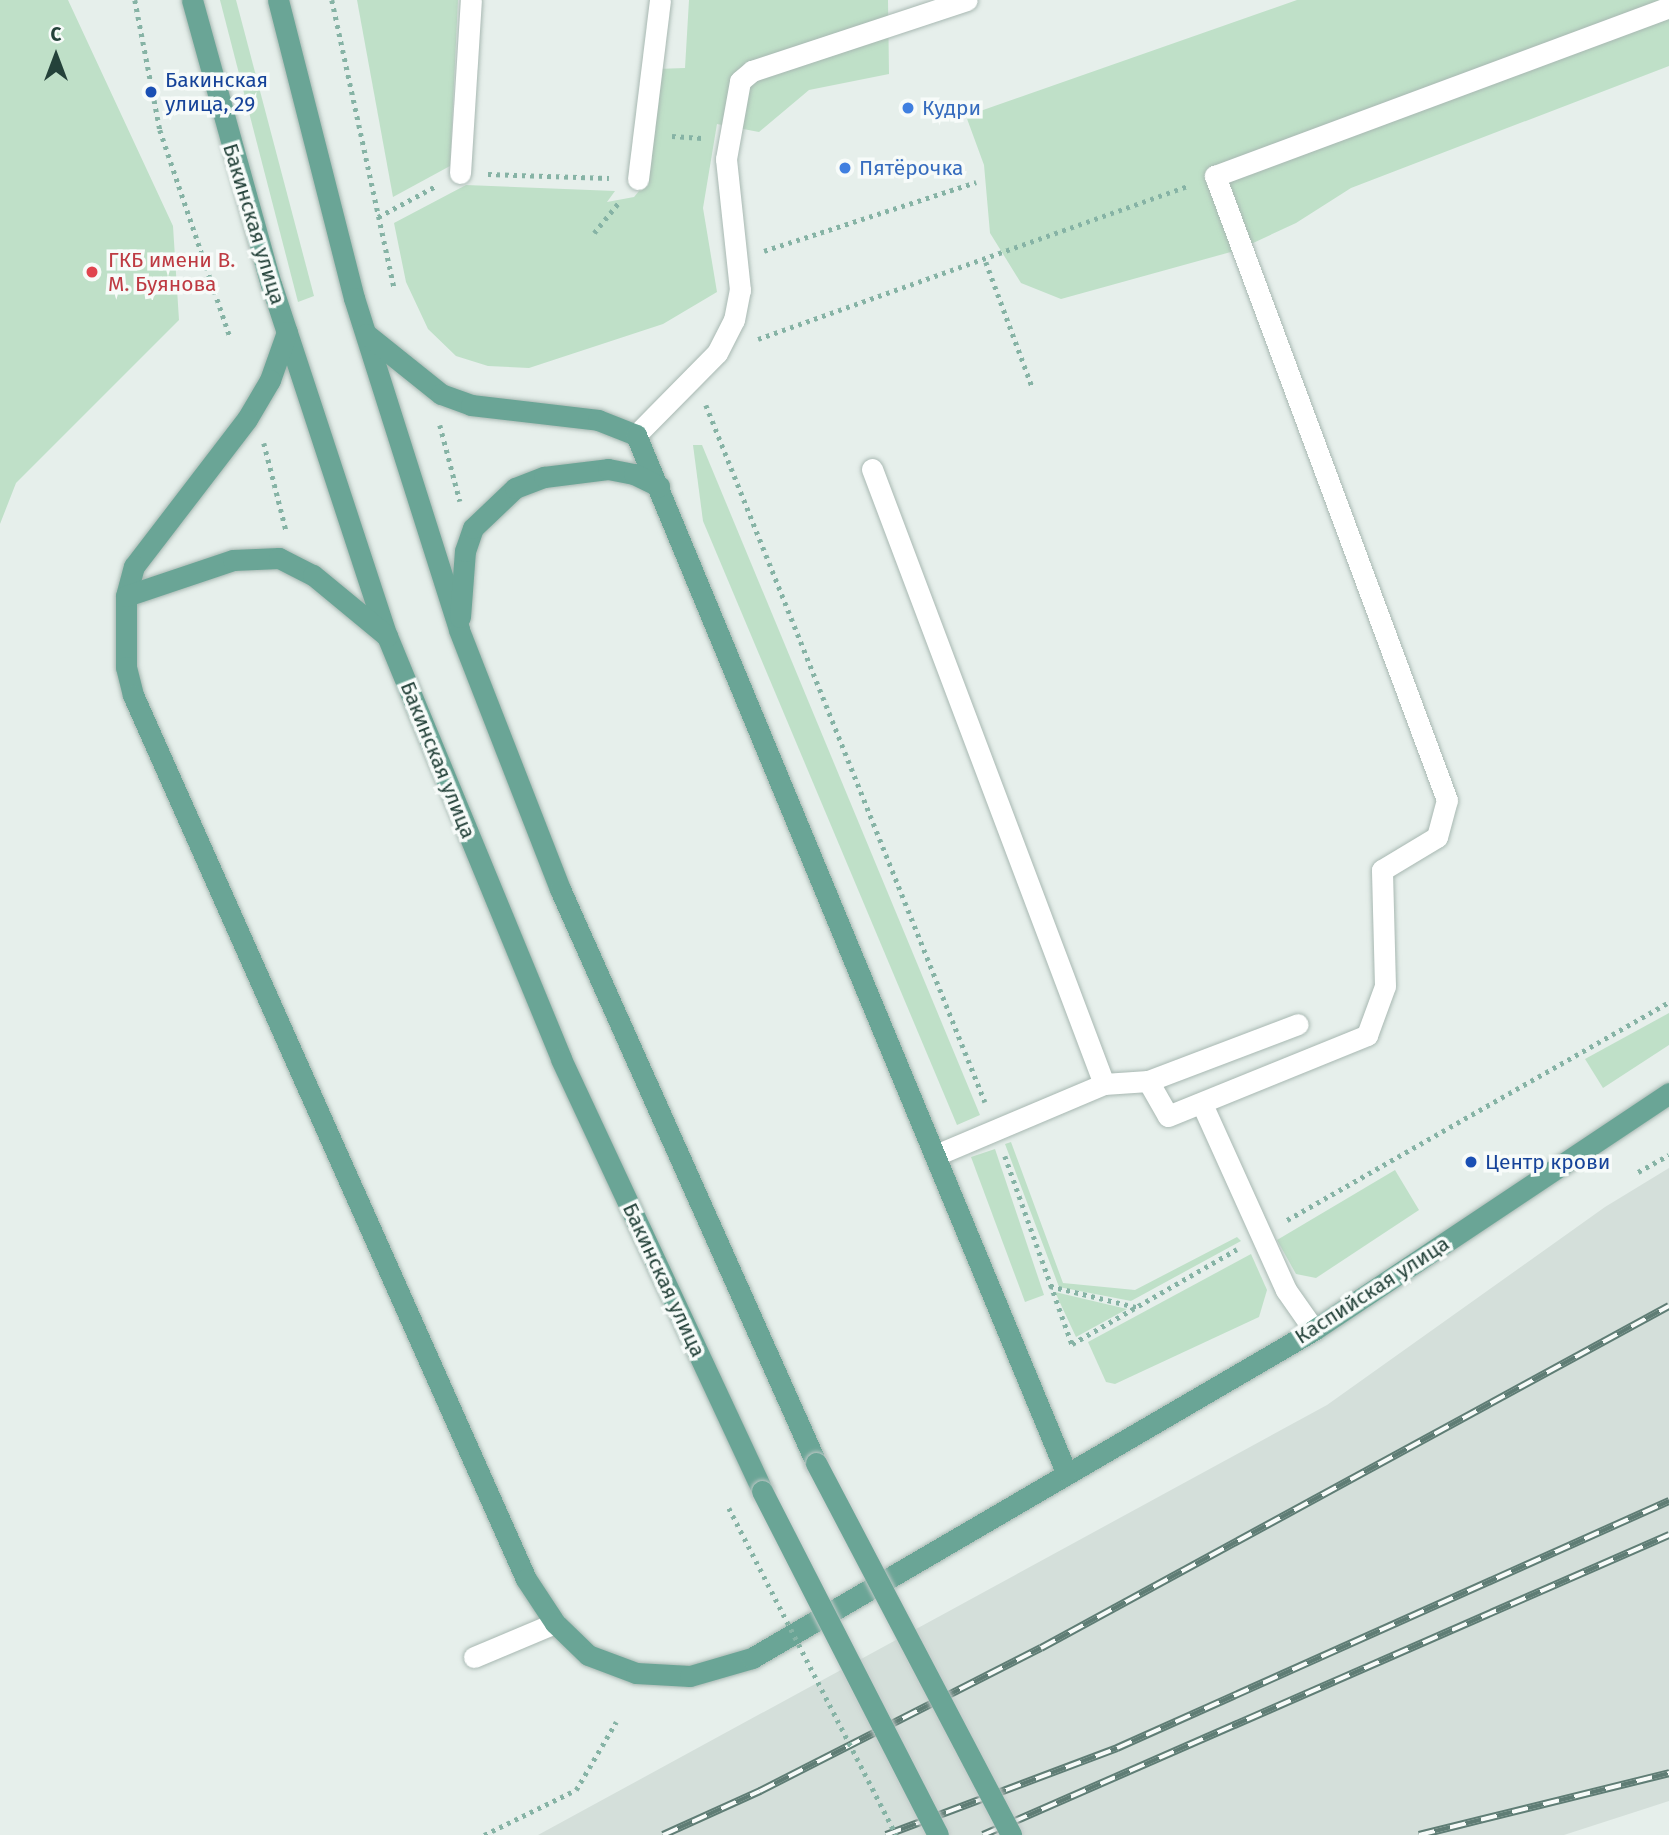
<!DOCTYPE html>
<html>
<head>
<meta charset="utf-8">
<style>
	body { margin:0 }
	#map { position:relative; width:1669px; height:1835px; overflow:hidden; background:#e6efeb; font-family:"Fira Sans",sans-serif }
	div>[style] { position:absolute }
	.built>* { inset:0; background:#d4dfda }
	.green>* { inset:0; background:#bfe0c8 }
	.path>* { height:4.5px; margin-top:-2.25px; transform-origin:0; background:repeating-linear-gradient(90deg,#86b3a5 0 3.5px,transparent 0 8.5px) }
	.roads { filter:drop-shadow(0 0 2px #a8b8b2) drop-shadow(0 0 2px #a8b8b2) }
	.minor>* { height:21px; margin:-10.5px; padding:0 10.5px; transform-origin:10.5px; border-radius:10.5px; background:#fff }
	.major>* { height:21px; margin:-10.5px; padding:0 10.5px; transform-origin:10.5px; border-radius:10.5px; background:#6aa596 }
	.rail>* { height:8px; margin-top:-4px; transform-origin:0; background:repeating-linear-gradient(90deg,#f7fbf9 0 16px,#5f7d75 0 32px); box-sizing:border-box; border-block:2px solid #5f7d75 }
	.path-bridge>* { height:4.5px; margin-top:-2.25px; transform-origin:0; background:repeating-linear-gradient(90deg,#86b3a5 0 3.5px,transparent 0 8.5px) }
	.bridges { filter:drop-shadow(0 0 2px #c2cac8) drop-shadow(0 0 2px #c2cac8) }
	.major-bridge>* { height:21px; margin:-10.5px; padding:0 10.5px; transform-origin:10.5px; border-radius:10.5px; background:#6aa596 }
	.dots>* { width:19px; height:19px; translate:-50% -50%; box-sizing:border-box; border:4px solid #f7fbf9; border-radius:50% }
	span { translate:-50% -50%; white-space:nowrap; text-align:center; line-height:1.15; -webkit-text-stroke:7px #f7fbf9; paint-order:stroke }
	.transit-label { font-size:21px; color:#164399 }
	.left { translate:0 -50%; text-align:left }
	.shop-label { font-size:21px; color:#366cbe }
	.street-label { font-size:21px; color:#24423a }
	.health-label { font-size:21px; color:#be3a42 }
	.north { position:absolute; left:21px; top:21px; width:70px; height:70px; -webkit-text-stroke:5px #f7fbf9; paint-order:stroke; rotate:0deg; font-size:19px; font-weight:700; line-height:28px; text-align:center; color:#24423a }
	.north::after { content:''; display:block; margin:auto; width:24px; height:32px; background:#24423a; clip-path:polygon(50% 0,100% 100%,50% 72%,0 100%) }
</style>
</head>
<body>
<div id="map">
	<div class="built">
		<i style="clip-path:polygon(1669px 1168px,1669px 1801px,1564px 1835px,538px 1835px,1327px 1405px,1605px 1207px)"></i>
	</div>
	<div class="green">
		<i style="clip-path:polygon(0 0,68px 0,173px 226px,179px 320px,16px 483px,0 524px)"></i>
		<i style="clip-path:polygon(220px 0,236px 0,314px 296px,298px 302px)"></i>
		<i style="clip-path:polygon(357px 0,458px 0,450px 166px,393px 197px)"></i>
		<i style="clip-path:polygon(689px 0,888px 0,889px 74px,809px 90px,759px 132px,717px 124px,703px 208px,717px 292px,663px 324px,529px 368px,488px 366px,456px 356px,428px 329px,406px 282px,394px 223px,466px 185px,615px 191px,607px 202px,634px 197px,639px 191px,631px 151px,656px 69px,685px 68px)"></i>
		<i style="clip-path:polygon(1297px 0,1669px 0,1669px 66px,1351px 188px,1296px 223px,1238px 250px,1061px 299px,1021px 283px,990px 233px,984px 165px,966px 116px)"></i>
		<i style="clip-path:polygon(693px 445px,702px 445px,980px 1115px,957px 1125px,703px 521px)"></i>
		<i style="clip-path:polygon(1669px 1013px,1669px 1045px,1603px 1088px,1585px 1059px)"></i>
		<i style="clip-path:polygon(1011px 1142px,1063px 1283px,1135px 1290px,1237px 1237px,1241px 1241px,1131px 1301px,1059px 1287px,1005px 1144px)"></i>
		<i style="clip-path:polygon(995px 1149px,1044px 1295px,1025px 1302px,971px 1157px)"></i>
		<i style="clip-path:polygon(1395px 1170px,1419px 1210px,1316px 1278px,1296px 1274px,1277px 1240px)"></i>
		<i style="clip-path:polygon(1251px 1254px,1267px 1290px,1259px 1317px,1115px 1384px,1106px 1382px,1088px 1342px)"></i>
		<i style="clip-path:polygon(1055px 1292px,1127px 1309px,1076px 1337px)"></i>
	</div>
	<div class="path">
		<i style="left:135px;top:0;width:132px;rotate:79.1deg"></i>
		<i style="left:160px;top:130px;width:219px;rotate:71.3deg"></i>
		<i style="left:332px;top:0;width:293px;rotate:77.8deg"></i>
		<i style="left:672px;top:136px;width:30px;rotate:4deg"></i>
		<i style="left:488px;top:174px;width:121px;rotate:1.9deg"></i>
		<i style="left:378px;top:217px;width:64px;rotate:-28.2deg"></i>
		<i style="left:594px;top:233px;width:40px;rotate:-51deg"></i>
		<i style="left:764px;top:251px;width:223px;rotate:-18deg"></i>
		<i style="left:986px;top:262px;width:135px;rotate:69.7deg"></i>
		<i style="left:758px;top:339px;width:456px;rotate:-19.6deg"></i>
		<i style="left:706px;top:405px;width:751px;rotate:68.18deg"></i>
		<i style="left:440px;top:425px;width:79px;rotate:75.3deg"></i>
		<i style="left:264px;top:443px;width:90px;rotate:75.8deg"></i>
		<i style="left:1005px;top:1156px;width:200px;rotate:70.4deg"></i>
		<i style="left:1072px;top:1344px;width:190px;rotate:-29.9deg"></i>
		<i style="left:1638px;top:1172px;width:35px;rotate:-29deg"></i>
		<i style="left:1287px;top:1220px;width:440px;rotate:-29.7deg"></i>
		<i style="left:1050px;top:1286px;width:89px;rotate:13.7deg"></i>
		<i style="left:484px;top:1835px;width:102px;rotate:-26.1deg"></i>
		<i style="left:576px;top:1790px;width:79px;rotate:-59.5deg"></i>
	</div>
	<div class="roads">
		<div class="minor">
			<i style="left:460px;top:173px;width:173px;rotate:-86.4deg"></i>
			<i style="left:638px;top:179px;width:180px;rotate:-83deg"></i>
			<i style="left:636px;top:435px;width:115px;rotate:-45.4deg"></i>
			<i style="left:717px;top:353px;width:37px;rotate:-63deg"></i>
			<i style="left:734px;top:320px;width:31px;rotate:-79deg"></i>
			<i style="left:740px;top:290px;width:132px;rotate:-96.1deg"></i>
			<i style="left:726px;top:159px;width:79px;rotate:-79.8deg"></i>
			<i style="left:740px;top:81px;width:16px;rotate:-40deg"></i>
			<i style="left:752px;top:71px;width:226px;rotate:-18.3deg"></i>
			<i style="left:872px;top:469px;width:657px;rotate:69.33deg"></i>
			<i style="left:1148px;top:1081px;width:40px;rotate:60.3deg"></i>
			<i style="left:1168px;top:1116px;width:215px;rotate:-22.1deg"></i>
			<i style="left:1367px;top:1035px;width:52px;rotate:-69.8deg"></i>
			<i style="left:1385px;top:986px;width:116px;rotate:-91.5deg"></i>
			<i style="left:1382px;top:870px;width:64px;rotate:-31deg"></i>
			<i style="left:1437px;top:837px;width:38px;rotate:-75deg"></i>
			<i style="left:1447px;top:800px;width:666px;rotate:-110.39deg"></i>
			<i style="left:1215px;top:176px;width:484px;rotate:-20.4deg"></i>
			<i style="left:1202px;top:1104px;width:204px;rotate:65.7deg"></i>
			<i style="left:1286px;top:1290px;width:49px;rotate:55deg"></i>
			<i style="left:936px;top:1155px;width:182px;rotate:-22.9deg"></i>
			<i style="left:1104px;top:1084px;width:44px;rotate:-3.9deg"></i>
			<i style="left:1148px;top:1081px;width:160px;rotate:-20.8deg"></i>
			<i style="left:474px;top:1657px;width:88px;rotate:-22.8deg"></i>
		</div>
		<div class="major">
			<i style="left:192px;top:0;width:295px;rotate:74.5deg"></i>
			<i style="left:271px;top:284px;width:371px;rotate:71.8deg"></i>
			<i style="left:387px;top:636px;width:457px;rotate:67.6deg"></i>
			<i style="left:561px;top:1059px;width:476px;rotate:65deg"></i>
			<i style="left:278px;top:0;width:308px;rotate:75.7deg"></i>
			<i style="left:354px;top:298px;width:348px;rotate:72.4deg"></i>
			<i style="left:459px;top:630px;width:278px;rotate:68.7deg"></i>
			<i style="left:560px;top:889px;width:628px;rotate:65.96deg"></i>
			<i style="left:287px;top:332px;width:51px;rotate:109.5deg"></i>
			<i style="left:270px;top:380px;width:45px;rotate:120.5deg"></i>
			<i style="left:247px;top:419px;width:185px;rotate:127.5deg"></i>
			<i style="left:134px;top:566px;width:31px;rotate:105deg"></i>
			<i style="left:126px;top:596px;width:71px;rotate:90deg"></i>
			<i style="left:126px;top:667px;width:29px;rotate:76deg"></i>
			<i style="left:133px;top:695px;width:967px;rotate:66.03deg"></i>
			<i style="left:526px;top:1579px;width:53px;rotate:56.6deg"></i>
			<i style="left:555px;top:1623px;width:46px;rotate:44.1deg"></i>
			<i style="left:588px;top:1655px;width:51px;rotate:20.6deg"></i>
			<i style="left:636px;top:1673px;width:54px;rotate:3.2deg"></i>
			<i style="left:690px;top:1676px;width:65px;rotate:-16.2deg"></i>
			<i style="left:752px;top:1658px;width:651px;rotate:-30.27deg"></i>
			<i style="left:1314px;top:1330px;width:427px;rotate:-33.7deg"></i>
			<i style="left:366px;top:334px;width:96px;rotate:38.7deg"></i>
			<i style="left:441px;top:394px;width:32px;rotate:20deg"></i>
			<i style="left:471px;top:405px;width:128px;rotate:6.7deg"></i>
			<i style="left:598px;top:420px;width:41px;rotate:21.5deg"></i>
			<i style="left:636px;top:435px;width:1123px;rotate:67.48deg"></i>
			<i style="left:126px;top:596px;width:113px;rotate:-18.6deg"></i>
			<i style="left:233px;top:560px;width:46px;rotate:-2.5deg"></i>
			<i style="left:279px;top:558px;width:38px;rotate:27deg"></i>
			<i style="left:313px;top:575px;width:96px;rotate:39.5deg"></i>
			<i style="left:460px;top:617px;width:66px;rotate:-85.7deg"></i>
			<i style="left:465px;top:551px;width:24px;rotate:-71deg"></i>
			<i style="left:473px;top:528px;width:58px;rotate:-43.6deg"></i>
			<i style="left:515px;top:488px;width:31px;rotate:-21deg"></i>
			<i style="left:544px;top:477px;width:64px;rotate:-7.1deg"></i>
			<i style="left:608px;top:469px;width:26px;rotate:11deg"></i>
			<i style="left:634px;top:474px;width:28px;rotate:26deg"></i>
		</div>
	</div>
	<div class="rail">
		<i style="left:663px;top:1835px;width:107px;rotate:-24.4deg"></i>
		<i style="left:760px;top:1791px;width:315px;rotate:-27deg"></i>
		<i style="left:1041px;top:1648px;width:715px;rotate:-28.57deg"></i>
		<i style="left:886px;top:1835px;width:247px;rotate:-20.6deg"></i>
		<i style="left:1117px;top:1748px;width:605px;rotate:-24.11deg"></i>
		<i style="left:983px;top:1835px;width:749px;rotate:-23.62deg"></i>
		<i style="left:1419px;top:1835px;width:258px;rotate:-13.9deg"></i>
	</div>
	<div class="path-bridge">
		<i style="left:729px;top:1508px;width:367px;rotate:62.9deg"></i>
	</div>
	<div class="bridges">
		<div class="major-bridge">
			<i style="left:816px;top:1463px;width:420px;rotate:62.3deg"></i>
			<i style="left:762px;top:1491px;width:386px;rotate:62.9deg"></i>
		</div>
	</div>
	<div class="dots">
		<i style="left:151px;top:92px;background:#1a4fb4"></i>
		<i style="left:908px;top:108px;background:#3f7fe0"></i>
		<i style="left:845px;top:168px;background:#3f7fe0"></i>
		<i style="left:92px;top:272px;background:#e0444e"></i>
		<i style="left:1471px;top:1162px;background:#1a4fb4"></i>
	</div>
	<div class="transit-label">
		<span class="left" style="left:165px;top:92px">Бакинская<br>улица, 29</span>
		<span class="left" style="left:1485px;top:1162px">Центр крови</span>
	</div>
	<div class="shop-label">
		<span class="left" style="left:922px;top:108px">Кудри</span>
		<span class="left" style="left:859px;top:168px">Пятёрочка</span>
	</div>
	<div class="street-label">
		<span style="left:254px;top:224px;rotate:73deg">Бакинская улица</span>
		<span style="left:438px;top:760px;rotate:68deg">Бакинская улица</span>
		<span style="left:664px;top:1280px;rotate:65deg">Бакинская улица</span>
		<span style="left:1372px;top:1290px;rotate:-33deg">Каспийская улица</span>
	</div>
	<div class="health-label">
		<span class="left" style="left:108px;top:272px">ГКБ имени В.<br>М. Буянова</span>
	</div>
	<div class="north">С</div>
</div>
</body>
</html>
